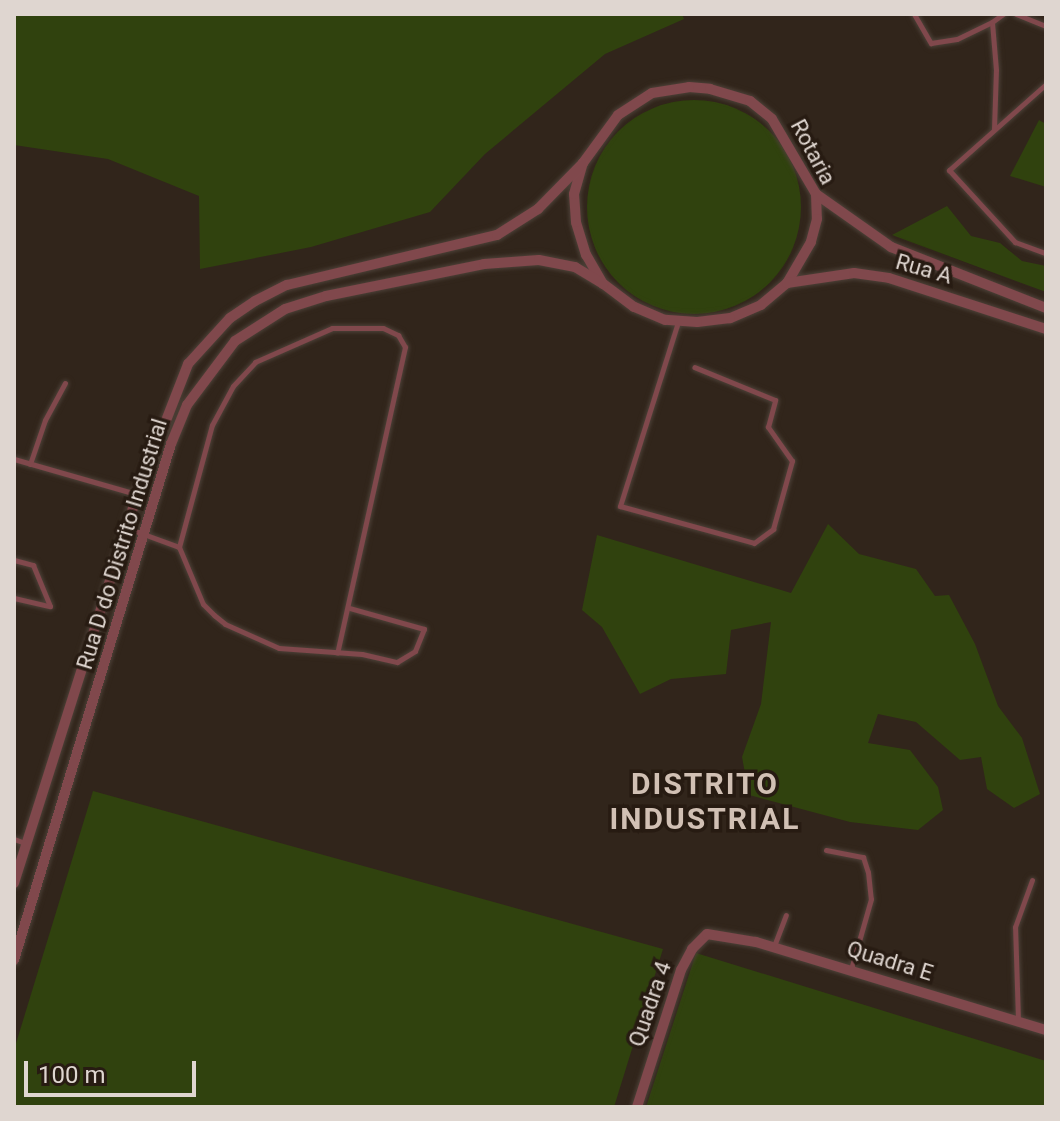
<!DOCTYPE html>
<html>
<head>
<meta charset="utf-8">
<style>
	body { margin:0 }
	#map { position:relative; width:1060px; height:1121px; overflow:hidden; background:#31251b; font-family:Roboto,sans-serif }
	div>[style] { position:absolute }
	.green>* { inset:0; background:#30420e }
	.round { border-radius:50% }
	.roads { filter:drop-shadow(0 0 2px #4d4138) drop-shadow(0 0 2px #4d4138) }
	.lane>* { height:5px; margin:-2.5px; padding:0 2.5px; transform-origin:2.5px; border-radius:2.5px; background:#80484c }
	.street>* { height:10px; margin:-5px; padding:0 5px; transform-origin:5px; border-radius:5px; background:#80484c }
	span { translate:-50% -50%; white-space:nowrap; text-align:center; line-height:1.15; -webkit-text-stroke:7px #271b12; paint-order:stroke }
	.street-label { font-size:22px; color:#dfd6d0 }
	.district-label { font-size:30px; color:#d1c0b4; font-weight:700; letter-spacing:2px }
	.frame { position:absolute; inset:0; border:16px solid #dfd6d0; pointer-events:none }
	.scale { position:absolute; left:24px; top:1061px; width:172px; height:36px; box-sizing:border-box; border:4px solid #dfd6d0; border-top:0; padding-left:10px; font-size:24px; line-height:28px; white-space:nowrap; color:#dfd6d0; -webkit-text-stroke:6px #271b12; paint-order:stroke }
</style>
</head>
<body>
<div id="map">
	<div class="green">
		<i style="clip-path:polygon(14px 14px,682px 14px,684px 19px,605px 54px,485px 154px,430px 212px,311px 247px,200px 269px,199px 196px,108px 159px,14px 145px)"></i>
		<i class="round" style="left:587px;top:100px;width:214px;height:214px"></i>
		<i style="clip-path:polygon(1039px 120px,1046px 124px,1046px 187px,1010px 176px)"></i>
		<i style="clip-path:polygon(947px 206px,971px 236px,1000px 243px,1022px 261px,1046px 266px,1046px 292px,892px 235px)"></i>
		<i style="clip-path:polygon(828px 524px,859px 554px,916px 569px,935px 596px,949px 595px,975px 644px,998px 706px,1022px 738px,1040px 794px,1014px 808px,987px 789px,981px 757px,960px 760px,916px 722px,878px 714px,868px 743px,910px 750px,938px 787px,943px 810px,918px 830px,850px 822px,749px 795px,742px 757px,761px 704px,771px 622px,731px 630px,726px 674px,671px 679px,640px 694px,602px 627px,582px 610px,597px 535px,791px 593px)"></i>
		<i style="clip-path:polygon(93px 791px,663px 949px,614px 1107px,14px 1107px,14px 1050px)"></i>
		<i style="clip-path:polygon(696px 953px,1046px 1061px,1046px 1107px,646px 1107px)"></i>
	</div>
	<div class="roads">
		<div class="lane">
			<i style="left:914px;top:14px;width:34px;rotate:60deg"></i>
			<i style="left:931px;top:43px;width:26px;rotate:-9deg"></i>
			<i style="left:957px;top:39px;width:39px;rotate:-26deg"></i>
			<i style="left:1016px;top:14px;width:32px;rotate:22deg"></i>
			<i style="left:1046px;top:84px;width:130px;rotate:138.4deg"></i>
			<i style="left:949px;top:170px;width:98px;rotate:47.5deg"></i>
			<i style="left:1015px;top:242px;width:33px;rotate:20deg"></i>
			<i style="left:994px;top:129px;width:59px;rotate:-88.1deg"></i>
			<i style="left:996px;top:70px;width:48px;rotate:-94.8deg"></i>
			<i style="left:992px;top:22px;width:14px;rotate:-36deg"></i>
			<i style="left:678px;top:322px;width:193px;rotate:107.5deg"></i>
			<i style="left:620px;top:506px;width:139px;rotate:15.4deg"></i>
			<i style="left:754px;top:543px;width:24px;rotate:-36deg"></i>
			<i style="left:773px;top:529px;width:71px;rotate:-74.4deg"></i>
			<i style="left:792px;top:461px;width:42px;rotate:-125.2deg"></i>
			<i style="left:768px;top:427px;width:28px;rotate:-75deg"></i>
			<i style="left:775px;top:400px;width:87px;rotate:-157.8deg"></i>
			<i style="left:14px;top:459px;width:127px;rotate:16deg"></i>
			<i style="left:30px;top:464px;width:46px;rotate:-71.2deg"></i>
			<i style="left:45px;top:420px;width:42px;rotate:-61.6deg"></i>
			<i style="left:127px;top:528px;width:55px;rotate:20.1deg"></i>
			<i style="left:179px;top:547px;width:62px;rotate:67.2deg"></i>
			<i style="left:203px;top:604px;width:16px;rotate:45deg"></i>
			<i style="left:214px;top:615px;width:14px;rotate:39deg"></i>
			<i style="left:225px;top:624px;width:59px;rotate:24deg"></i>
			<i style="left:279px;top:648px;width:83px;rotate:4.1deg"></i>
			<i style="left:362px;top:654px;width:36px;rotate:13deg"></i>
			<i style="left:397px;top:662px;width:21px;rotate:-31deg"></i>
			<i style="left:415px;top:651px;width:24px;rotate:-68deg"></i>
			<i style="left:424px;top:629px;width:77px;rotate:-164.2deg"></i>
			<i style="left:179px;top:547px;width:126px;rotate:-74.9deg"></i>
			<i style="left:212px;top:425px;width:44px;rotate:-61.7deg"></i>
			<i style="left:233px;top:386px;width:33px;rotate:-47deg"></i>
			<i style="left:255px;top:362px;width:84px;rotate:-23.8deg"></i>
			<i style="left:332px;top:328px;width:51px"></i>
			<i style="left:383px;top:328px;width:17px;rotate:25deg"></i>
			<i style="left:398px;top:335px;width:14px;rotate:60deg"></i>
			<i style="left:405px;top:347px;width:313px;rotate:102.5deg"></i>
			<i style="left:14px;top:560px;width:20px;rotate:15deg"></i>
			<i style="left:33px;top:565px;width:44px;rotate:67.5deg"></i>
			<i style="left:14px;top:598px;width:37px;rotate:13deg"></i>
			<i style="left:14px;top:839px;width:12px;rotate:20deg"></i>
			<i style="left:826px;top:850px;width:38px;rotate:11deg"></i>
			<i style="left:863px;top:857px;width:16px;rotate:72deg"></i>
			<i style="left:868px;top:872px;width:27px;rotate:84deg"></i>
			<i style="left:871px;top:899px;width:73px;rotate:105.9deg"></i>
			<i style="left:774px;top:946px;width:33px;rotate:-69deg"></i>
			<i style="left:1018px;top:1020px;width:93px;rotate:-91.8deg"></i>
			<i style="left:1015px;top:927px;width:50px;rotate:-70.1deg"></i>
		</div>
		<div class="street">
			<i style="left:689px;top:87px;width:21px;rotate:5deg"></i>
			<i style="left:710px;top:89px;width:42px;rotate:16.7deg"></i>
			<i style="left:750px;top:101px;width:28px;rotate:39deg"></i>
			<i style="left:772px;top:119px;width:87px;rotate:59.6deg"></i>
			<i style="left:816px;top:194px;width:25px;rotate:88deg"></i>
			<i style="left:817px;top:219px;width:24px;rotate:105deg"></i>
			<i style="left:811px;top:242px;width:48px;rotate:120.3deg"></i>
			<i style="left:787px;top:283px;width:34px;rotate:140deg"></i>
			<i style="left:761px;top:305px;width:34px;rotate:157deg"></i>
			<i style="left:730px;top:318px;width:33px;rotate:173deg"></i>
			<i style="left:697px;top:322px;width:32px;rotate:-176deg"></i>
			<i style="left:665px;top:320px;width:34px;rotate:-157deg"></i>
			<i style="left:634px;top:307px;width:39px;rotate:-143deg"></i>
			<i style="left:603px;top:284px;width:34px;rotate:-120deg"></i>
			<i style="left:586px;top:255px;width:34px;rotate:-107deg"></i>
			<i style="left:576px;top:222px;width:28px;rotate:-94deg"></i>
			<i style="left:574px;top:194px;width:32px;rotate:-74deg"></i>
			<i style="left:583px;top:163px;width:59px;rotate:-53.9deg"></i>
			<i style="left:618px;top:115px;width:40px;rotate:-32.9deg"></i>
			<i style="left:652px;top:93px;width:37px;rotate:-9deg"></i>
			<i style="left:816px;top:194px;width:92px;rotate:35.2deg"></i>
			<i style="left:891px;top:247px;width:167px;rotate:21.5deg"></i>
			<i style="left:787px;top:283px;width:68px;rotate:-8.5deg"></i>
			<i style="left:854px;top:273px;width:35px;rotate:8deg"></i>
			<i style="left:889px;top:278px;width:165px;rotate:18deg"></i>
			<i style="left:14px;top:883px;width:407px;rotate:-72.4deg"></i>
			<i style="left:137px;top:495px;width:141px;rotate:-68.7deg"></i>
			<i style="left:188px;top:364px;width:62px;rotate:-47.6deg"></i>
			<i style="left:230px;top:318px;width:30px;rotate:-34deg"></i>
			<i style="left:255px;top:301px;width:36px;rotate:-27deg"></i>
			<i style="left:287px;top:285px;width:216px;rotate:-13.4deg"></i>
			<i style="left:497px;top:235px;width:49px;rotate:-32.4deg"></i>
			<i style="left:538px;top:209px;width:64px;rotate:-45.6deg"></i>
			<i style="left:14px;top:960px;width:539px;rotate:-73.08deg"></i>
			<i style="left:171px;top:444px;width:42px;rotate:-67.7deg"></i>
			<i style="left:187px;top:405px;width:80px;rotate:-53.1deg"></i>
			<i style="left:235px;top:341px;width:59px;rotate:-32.6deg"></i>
			<i style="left:285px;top:309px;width:43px;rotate:-17.6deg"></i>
			<i style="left:326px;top:296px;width:161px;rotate:-11.4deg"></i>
			<i style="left:484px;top:264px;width:55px;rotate:-4.2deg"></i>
			<i style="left:539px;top:260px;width:37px;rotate:11deg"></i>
			<i style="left:575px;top:267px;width:33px;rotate:31deg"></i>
			<i style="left:637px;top:1107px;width:144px;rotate:-72.2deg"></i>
			<i style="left:681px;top:970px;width:24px;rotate:-62deg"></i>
			<i style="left:692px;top:949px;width:21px;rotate:-45deg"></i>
			<i style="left:707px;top:934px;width:50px;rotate:9.3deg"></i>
			<i style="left:756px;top:942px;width:303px;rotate:16.9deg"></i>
		</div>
	</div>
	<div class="street-label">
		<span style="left:813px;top:152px;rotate:62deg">Rotaria</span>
		<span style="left:924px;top:269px;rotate:16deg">Rua A</span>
		<span style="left:122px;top:544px;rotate:-73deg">Rua D do Distrito Industrial</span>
		<span style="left:890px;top:961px;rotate:17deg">Quadra E</span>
		<span style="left:650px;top:1004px;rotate:-71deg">Quadra 4</span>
	</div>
	<div class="district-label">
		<span style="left:705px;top:801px">DISTRITO<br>INDUSTRIAL</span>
	</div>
	<div class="frame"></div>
	<div class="scale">100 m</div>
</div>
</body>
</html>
